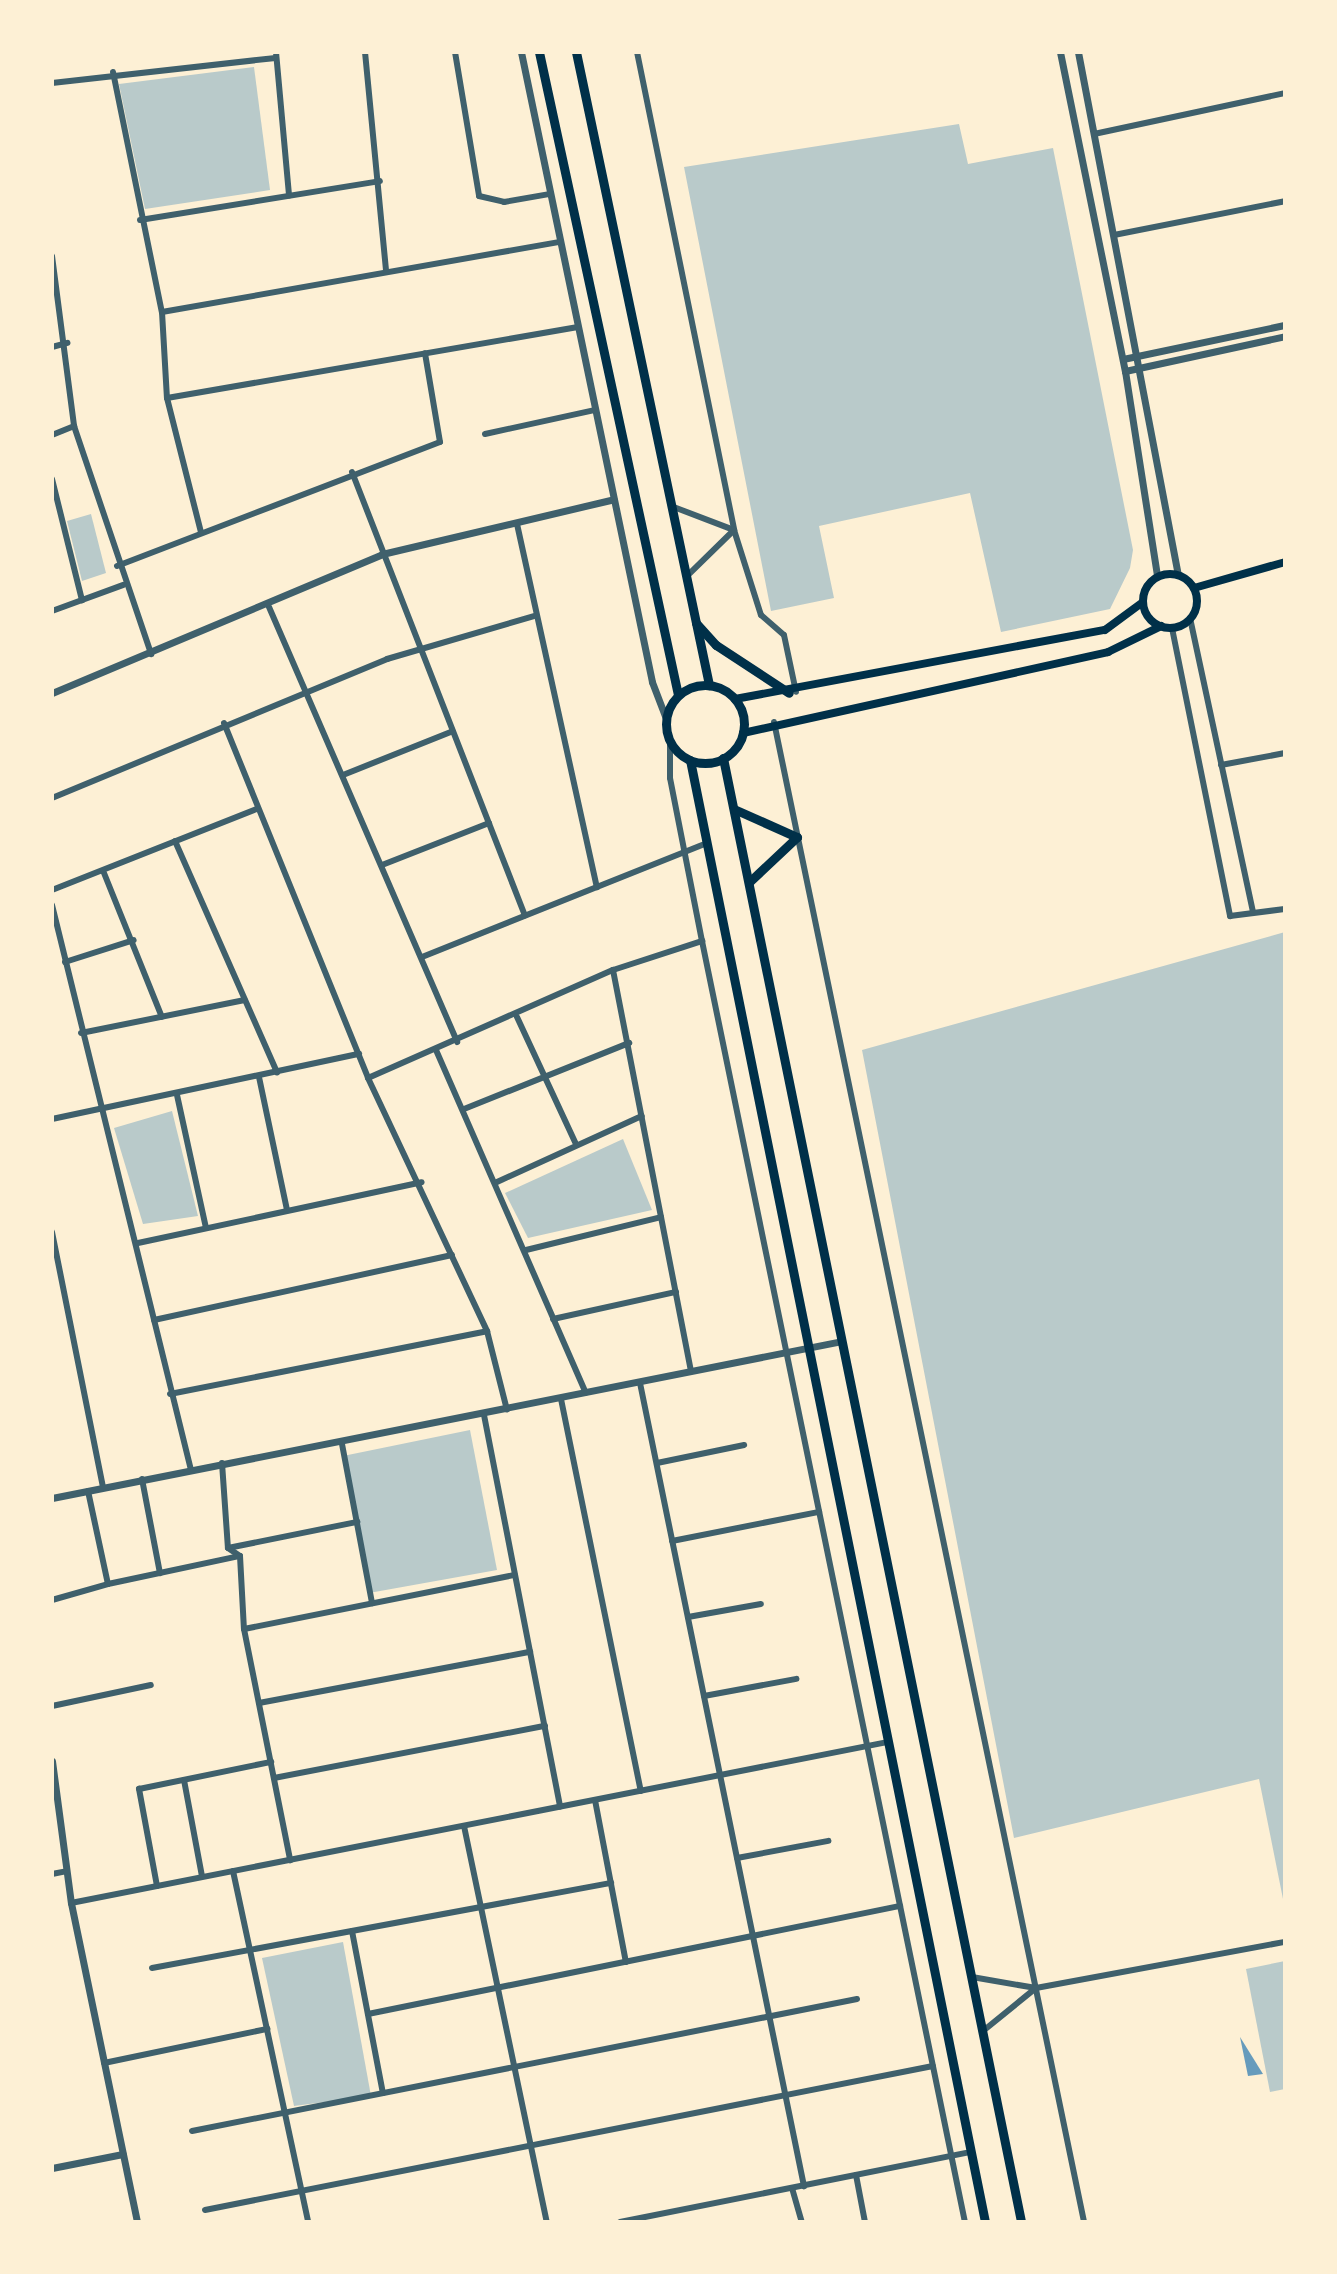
<!DOCTYPE html>
<html>
<head>
<meta charset="utf-8">
<style>
	body { margin:0 }
	#map { position:relative; width:1337px; height:2274px; overflow:hidden; background:#fdf0d5; font-family:Signika,sans-serif }
	div>[style] { position:absolute }
	.green>* { inset:0; background:#b9caca }
	.water>* { inset:0; background:#669bbc }
	.minor>* { height:6px; margin:-3px; padding:0 3px; transform-origin:3px; border-radius:3px; background:#3f606c }
	.tertiary>* { height:7px; margin:-3.5px; padding:0 3.5px; transform-origin:3.5px; border-radius:3.5px; background:#3f606c }
	.secondary>* { height:8px; margin:-4px; padding:0 4px; transform-origin:4px; border-radius:4px; background:#003049 }
	.secondary>.ring { margin:-4px; padding:0; box-sizing:content-box; background:none; border:8px solid #003049; border-radius:50% }
	.primary>* { height:9px; margin:-4.5px; padding:0 4.5px; transform-origin:4.5px; border-radius:4.5px; background:#003049 }
	.primary>.ring { margin:-4.5px; padding:0; box-sizing:content-box; background:none; border:9px solid #003049; border-radius:50% }
	span { translate:-50% -50%; white-space:nowrap; text-align:center; line-height:1.15; -webkit-text-stroke:8px #fdf0d5; paint-order:stroke }
	.frame { position:absolute; inset:0; border:54px solid #fdf0d5; pointer-events:none }
</style>
</head>
<body>
<div id="map">
	<div class="green">
		<i style="clip-path:polygon(254px 67px,270px 190px,145px 209px,119px 84px)"></i>
		<i style="clip-path:polygon(959px 124px,968px 164px,1053px 148px,1133px 550px,1130px 568px,1110px 609px,1001px 632px,970px 493px,819px 526px,834px 598px,771px 611px,684px 167px)"></i>
		<i style="clip-path:polygon(91px 514px,106px 573px,82px 581px,67px 521px)"></i>
		<i style="clip-path:polygon(1285px 932px,1285px 1904px,1284px 1904px,1259px 1779px,1014px 1838px,862px 1050px)"></i>
		<i style="clip-path:polygon(172px 1111px,198px 1216px,143px 1224px,114px 1128px)"></i>
		<i style="clip-path:polygon(623px 1139px,652px 1210px,528px 1238px,505px 1193px)"></i>
		<i style="clip-path:polygon(470px 1430px,497px 1570px,369px 1593px,343px 1456px)"></i>
		<i style="clip-path:polygon(343px 1942px,371px 2096px,294px 2106px,262px 1958px)"></i>
		<i style="clip-path:polygon(1285px 1961px,1285px 2089px,1270px 2092px,1246px 1969px)"></i>
	</div>
	<div class="water">
		<i style="clip-path:polygon(1240px 2037px,1263px 2074px,1248px 2076px)"></i>
	</div>
	<div class="minor">
		<i style="left:276px;top:52px;width:144px;rotate:84.8deg"></i>
		<i style="left:365px;top:52px;width:221px;rotate:84.5deg"></i>
		<i style="left:455px;top:52px;width:146px;rotate:80.5deg"></i>
		<i style="left:479px;top:196px;width:26px;rotate:13deg"></i>
		<i style="left:504px;top:202px;width:47px;rotate:-9.9deg"></i>
		<i style="left:637px;top:52px;width:488px;rotate:78.5deg"></i>
		<i style="left:734px;top:530px;width:89px;rotate:72.4deg"></i>
		<i style="left:761px;top:615px;width:30px;rotate:41deg"></i>
		<i style="left:784px;top:635px;width:58px;rotate:78.1deg"></i>
		<i style="left:113px;top:72px;width:245px;rotate:78.5deg"></i>
		<i style="left:162px;top:312px;width:86px;rotate:86.7deg"></i>
		<i style="left:167px;top:398px;width:138px;rotate:75.8deg"></i>
		<i style="left:52px;top:83px;width:225px;rotate:-6.4deg"></i>
		<i style="left:1094px;top:134px;width:195px;rotate:-12.1deg"></i>
		<i style="left:140px;top:220px;width:243px;rotate:-9.2deg"></i>
		<i style="left:1114px;top:235px;width:174px;rotate:-11.2deg"></i>
		<i style="left:52px;top:256px;width:171px;rotate:82.6deg"></i>
		<i style="left:74px;top:426px;width:241px;rotate:71.3deg"></i>
		<i style="left:162px;top:312px;width:404px;rotate:-10deg"></i>
		<i style="left:52px;top:347px;width:16px;rotate:-15deg"></i>
		<i style="left:167px;top:398px;width:417px;rotate:-9.8deg"></i>
		<i style="left:485px;top:434px;width:113px;rotate:-12.3deg"></i>
		<i style="left:52px;top:435px;width:24px;rotate:-22deg"></i>
		<i style="left:352px;top:472px;width:476px;rotate:68.7deg"></i>
		<i style="left:52px;top:479px;width:125px;rotate:76.1deg"></i>
		<i style="left:671px;top:506px;width:67px;rotate:20.9deg"></i>
		<i style="left:734px;top:530px;width:67px;rotate:135.6deg"></i>
		<i style="left:517px;top:524px;width:372px;rotate:77.6deg"></i>
		<i style="left:117px;top:566px;width:346px;rotate:-21deg"></i>
		<i style="left:440px;top:442px;width:90px;rotate:-99.6deg"></i>
		<i style="left:269px;top:607px;width:474px;rotate:66.6deg"></i>
		<i style="left:52px;top:611px;width:76px;rotate:-20.1deg"></i>
		<i style="left:1190px;top:618px;width:301px;rotate:77.9deg"></i>
		<i style="left:1172px;top:628px;width:294px;rotate:78.6deg"></i>
		<i style="left:1230px;top:916px;width:55px;rotate:-7.3deg"></i>
		<i style="left:774px;top:722px;width:1532px;rotate:78.32deg"></i>
		<i style="left:224px;top:723px;width:383px;rotate:67.9deg"></i>
		<i style="left:368px;top:1078px;width:280px;rotate:64.8deg"></i>
		<i style="left:487px;top:1331px;width:81px;rotate:75.8deg"></i>
		<i style="left:670px;top:742px;width:36px;rotate:90deg"></i>
		<i style="left:670px;top:778px;width:166px;rotate:78.9deg"></i>
		<i style="left:702px;top:941px;width:1308px;rotate:78.4deg"></i>
		<i style="left:1221px;top:765px;width:65px;rotate:-10.6deg"></i>
		<i style="left:343px;top:775px;width:118px;rotate:-21.8deg"></i>
		<i style="left:52px;top:798px;width:363px;rotate:-22.5deg"></i>
		<i style="left:387px;top:659px;width:153px;rotate:-16.3deg"></i>
		<i style="left:175px;top:841px;width:253px;rotate:66.2deg"></i>
		<i style="left:382px;top:865px;width:115px;rotate:-21.4deg"></i>
		<i style="left:104px;top:873px;width:155px;rotate:68.1deg"></i>
		<i style="left:52px;top:890px;width:220px;rotate:-21.6deg"></i>
		<i style="left:52px;top:905px;width:582px;rotate:76.18deg"></i>
		<i style="left:422px;top:957px;width:305px;rotate:-21.8deg"></i>
		<i style="left:65px;top:962px;width:72px;rotate:-17.7deg"></i>
		<i style="left:613px;top:970px;width:409px;rotate:79deg"></i>
		<i style="left:517px;top:1017px;width:140px;rotate:65.1deg"></i>
		<i style="left:81px;top:1033px;width:167px;rotate:-11.4deg"></i>
		<i style="left:436px;top:1050px;width:374px;rotate:66.4deg"></i>
		<i style="left:259px;top:1077px;width:136px;rotate:78.1deg"></i>
		<i style="left:368px;top:1078px;width:268px;rotate:-23.8deg"></i>
		<i style="left:613px;top:970px;width:94px;rotate:-18deg"></i>
		<i style="left:177px;top:1095px;width:136px;rotate:77.7deg"></i>
		<i style="left:464px;top:1109px;width:178px;rotate:-21.8deg"></i>
		<i style="left:52px;top:1119px;width:314px;rotate:-12deg"></i>
		<i style="left:497px;top:1182px;width:159px;rotate:-24.5deg"></i>
		<i style="left:52px;top:1232px;width:261px;rotate:78.7deg"></i>
		<i style="left:138px;top:1243px;width:290px;rotate:-12.1deg"></i>
		<i style="left:526px;top:1250px;width:139px;rotate:-13.7deg"></i>
		<i style="left:553px;top:1319px;width:126px;rotate:-12.4deg"></i>
		<i style="left:154px;top:1320px;width:305px;rotate:-12.3deg"></i>
		<i style="left:640px;top:1383px;width:820px;rotate:78.46deg"></i>
		<i style="left:170px;top:1394px;width:323px;rotate:-11.2deg"></i>
		<i style="left:561px;top:1399px;width:400px;rotate:78.5deg"></i>
		<i style="left:484px;top:1415px;width:399px;rotate:79deg"></i>
		<i style="left:342px;top:1444px;width:162px;rotate:79.3deg"></i>
		<i style="left:222px;top:1463px;width:85px;rotate:86deg"></i>
		<i style="left:228px;top:1548px;width:14px;rotate:34deg"></i>
		<i style="left:240px;top:1556px;width:73px;rotate:86.9deg"></i>
		<i style="left:244px;top:1629px;width:236px;rotate:78.7deg"></i>
		<i style="left:657px;top:1463px;width:89px;rotate:-11.7deg"></i>
		<i style="left:142px;top:1479px;width:96px;rotate:79.2deg"></i>
		<i style="left:88px;top:1491px;width:95px;rotate:77.9deg"></i>
		<i style="left:108px;top:1584px;width:135px;rotate:-12deg"></i>
		<i style="left:672px;top:1541px;width:150px;rotate:-11.2deg"></i>
		<i style="left:228px;top:1548px;width:132px;rotate:-11.4deg"></i>
		<i style="left:52px;top:1600px;width:58px;rotate:-15.9deg"></i>
		<i style="left:688px;top:1617px;width:74px;rotate:-10.1deg"></i>
		<i style="left:244px;top:1629px;width:276px;rotate:-11.3deg"></i>
		<i style="left:704px;top:1696px;width:94px;rotate:-10.5deg"></i>
		<i style="left:259px;top:1703px;width:276px;rotate:-10.7deg"></i>
		<i style="left:52px;top:1706px;width:101px;rotate:-12deg"></i>
		<i style="left:274px;top:1778px;width:276px;rotate:-10.9deg"></i>
		<i style="left:184px;top:1780px;width:98px;rotate:79.4deg"></i>
		<i style="left:595px;top:1800px;width:165px;rotate:79.2deg"></i>
		<i style="left:464px;top:1826px;width:405px;rotate:78.2deg"></i>
		<i style="left:737px;top:1858px;width:93px;rotate:-10.6deg"></i>
		<i style="left:233px;top:1871px;width:359px;rotate:77.9deg"></i>
		<i style="left:52px;top:1874px;width:15px;rotate:-11deg"></i>
		<i style="left:157px;top:1886px;width:99px;rotate:-100.5deg"></i>
		<i style="left:139px;top:1789px;width:135px;rotate:-11.6deg"></i>
		<i style="left:71px;top:1903px;width:833px;rotate:-11.15deg"></i>
		<i style="left:352px;top:1931px;width:165px;rotate:79.2deg"></i>
		<i style="left:152px;top:1968px;width:467px;rotate:-10.5deg"></i>
		<i style="left:972px;top:1977px;width:65px;rotate:9.8deg"></i>
		<i style="left:1036px;top:1988px;width:253px;rotate:-10.5deg"></i>
		<i style="left:368px;top:2014px;width:543px;rotate:-11.48deg"></i>
		<i style="left:983px;top:2031px;width:68px;rotate:-39.1deg"></i>
		<i style="left:104px;top:2063px;width:167px;rotate:-11.8deg"></i>
		<i style="left:192px;top:2131px;width:678px;rotate:-11.23deg"></i>
		<i style="left:856px;top:2175px;width:48px;rotate:79.2deg"></i>
		<i style="left:792px;top:2188px;width:35px;rotate:74deg"></i>
		<i style="left:205px;top:2210px;width:742px;rotate:-11.19deg"></i>
		<i style="left:620px;top:2222px;width:358px;rotate:-11.3deg"></i>
	</div>
	<div class="tertiary">
		<i style="left:521px;top:52px;width:643px;rotate:78.25deg"></i>
		<i style="left:652px;top:682px;width:39px;rotate:69deg"></i>
		<i style="left:1060px;top:52px;width:326px;rotate:78.5deg"></i>
		<i style="left:1125px;top:371px;width:207px;rotate:81.1deg"></i>
		<i style="left:1078px;top:52px;width:532px;rotate:79.18deg"></i>
		<i style="left:1123px;top:359px;width:166px;rotate:-11.9deg"></i>
		<i style="left:1125px;top:371px;width:164px;rotate:-12.3deg"></i>
		<i style="left:52px;top:693px;width:358px;rotate:-22.8deg"></i>
		<i style="left:382px;top:554px;width:238px;rotate:-13.3deg"></i>
		<i style="left:52px;top:1498px;width:805px;rotate:-11.24deg"></i>
		<i style="left:52px;top:1761px;width:143px;rotate:82.4deg"></i>
		<i style="left:71px;top:1903px;width:326px;rotate:78.3deg"></i>
		<i style="left:52px;top:2168px;width:72px;rotate:-11.2deg"></i>
	</div>
	<div class="secondary">
		<i class="ring" style="left:1143px;top:574px;width:46px;height:46px"></i>
		<i style="left:1194px;top:588px;width:95px;rotate:-15.9deg"></i>
		<i style="left:735px;top:699px;width:376px;rotate:-10.6deg"></i>
		<i style="left:1105px;top:630px;width:47px;rotate:-36.4deg"></i>
		<i style="left:743px;top:733px;width:374px;rotate:-12.5deg"></i>
		<i style="left:1108px;top:652px;width:59px;rotate:-26.1deg"></i>
	</div>
	<div class="primary">
		<i style="left:539px;top:52px;width:658px;rotate:77.8deg"></i>
		<i style="left:576px;top:52px;width:647px;rotate:78.13deg"></i>
		<i style="left:696px;top:623px;width:30px;rotate:48deg"></i>
		<i style="left:716px;top:645px;width:87px;rotate:33.3deg"></i>
		<i class="ring" style="left:666px;top:685px;width:69px;height:69px"></i>
		<i style="left:723px;top:758px;width:1494px;rotate:78.49deg"></i>
		<i style="left:690px;top:760px;width:1491px;rotate:78.59deg"></i>
		<i style="left:734px;top:809px;width:69px;rotate:24deg"></i>
		<i style="left:797px;top:837px;width:66px;rotate:136.8deg"></i>
	</div>
	<div class="frame"></div>
</div>
</body>
</html>
